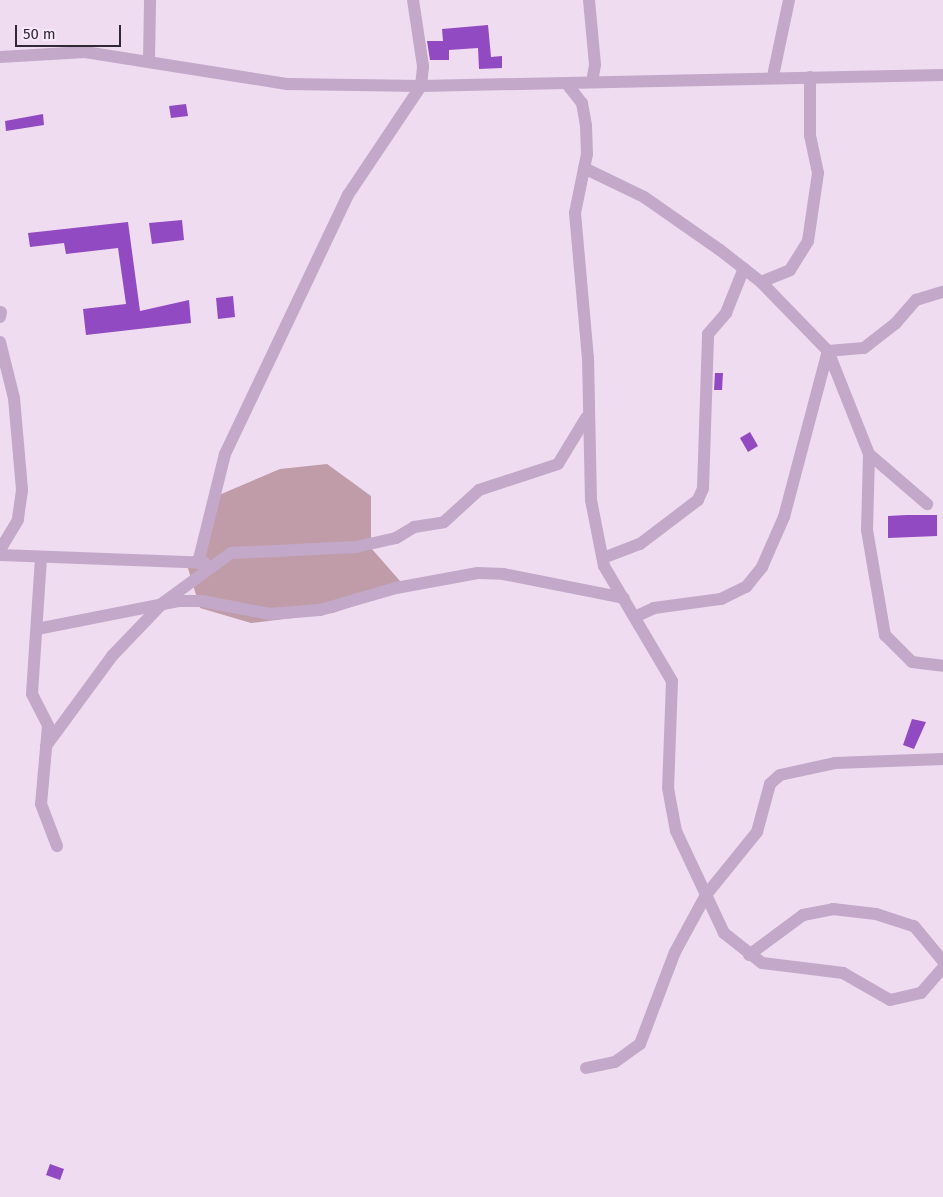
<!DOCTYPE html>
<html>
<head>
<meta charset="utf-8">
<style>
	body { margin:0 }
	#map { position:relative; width:943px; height:1197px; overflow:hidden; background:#efdcf1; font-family:"Fira Sans",sans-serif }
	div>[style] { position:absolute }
	.green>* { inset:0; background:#bf9ca7 }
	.building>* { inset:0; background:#914ac1 }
	.minor>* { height:12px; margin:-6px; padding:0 6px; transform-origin:6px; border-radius:6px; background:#c3a8c9 }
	span { translate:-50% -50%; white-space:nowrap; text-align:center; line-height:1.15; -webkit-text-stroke:5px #f7e8f9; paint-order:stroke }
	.scale { position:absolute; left:15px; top:25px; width:106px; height:22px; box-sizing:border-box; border:2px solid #312836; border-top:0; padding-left:6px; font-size:15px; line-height:18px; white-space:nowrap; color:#312836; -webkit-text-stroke:4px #f7e8f9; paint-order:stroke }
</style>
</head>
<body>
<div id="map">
	<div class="green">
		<i style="clip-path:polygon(327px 464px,371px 496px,371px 548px,400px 581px,385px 595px,333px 613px,251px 623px,200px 608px,187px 565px,201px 545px,212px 498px,280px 469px)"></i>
	</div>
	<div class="building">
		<i style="clip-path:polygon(488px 25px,491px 57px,502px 56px,502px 68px,479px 69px,478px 48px,449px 50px,449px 60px,430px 60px,427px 41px,443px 41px,442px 29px)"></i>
		<i style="clip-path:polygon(186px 104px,188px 116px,171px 118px,169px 106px)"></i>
		<i style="clip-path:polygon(43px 114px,44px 125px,6px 131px,5px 121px)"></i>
		<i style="clip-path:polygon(182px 220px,184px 240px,152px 244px,149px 223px)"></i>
		<i style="clip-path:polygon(128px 222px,140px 311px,189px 300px,191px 323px,86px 335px,83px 309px,126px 304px,118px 248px,66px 254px,64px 243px,30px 247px,28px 233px)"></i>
		<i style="clip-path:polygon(233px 296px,235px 317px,218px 319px,216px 298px)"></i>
		<i style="clip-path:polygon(715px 373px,723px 373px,722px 390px,714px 390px)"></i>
		<i style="clip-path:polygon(750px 432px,758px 446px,748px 452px,740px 438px)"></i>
		<i style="clip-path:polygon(907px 515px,937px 515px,937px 536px,888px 538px,888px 516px)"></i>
		<i style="clip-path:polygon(912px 719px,926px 722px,914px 749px,903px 745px)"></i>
		<i style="clip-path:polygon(50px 1164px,64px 1169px,60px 1180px,46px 1175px)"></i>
	</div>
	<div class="minor">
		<i style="left:589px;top:0;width:65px;rotate:84.7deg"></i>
		<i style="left:595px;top:65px;width:17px;rotate:100deg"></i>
		<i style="left:0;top:57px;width:85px;rotate:-3.4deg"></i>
		<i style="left:85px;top:52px;width:206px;rotate:9deg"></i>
		<i style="left:288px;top:84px;width:133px;rotate:0.9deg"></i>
		<i style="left:421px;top:86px;width:522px;rotate:-1.21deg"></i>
		<i style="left:149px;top:60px;width:60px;rotate:-89deg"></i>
		<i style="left:773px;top:76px;width:78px;rotate:-78.1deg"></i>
		<i style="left:567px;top:84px;width:24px;rotate:52deg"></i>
		<i style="left:582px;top:103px;width:23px;rotate:80deg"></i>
		<i style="left:586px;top:126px;width:28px;rotate:88deg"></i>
		<i style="left:587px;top:154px;width:60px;rotate:101.5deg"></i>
		<i style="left:575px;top:213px;width:146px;rotate:84.9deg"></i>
		<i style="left:588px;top:358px;width:142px;rotate:88.8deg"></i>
		<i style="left:591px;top:500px;width:67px;rotate:78.9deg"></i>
		<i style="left:604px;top:566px;width:134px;rotate:59.4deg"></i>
		<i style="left:672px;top:681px;width:107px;rotate:92.1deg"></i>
		<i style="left:668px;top:788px;width:44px;rotate:79.5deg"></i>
		<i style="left:676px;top:831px;width:113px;rotate:64.8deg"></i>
		<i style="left:724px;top:933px;width:48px;rotate:38.3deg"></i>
		<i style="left:762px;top:963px;width:82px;rotate:7deg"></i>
		<i style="left:843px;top:973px;width:54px;rotate:29.9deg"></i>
		<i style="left:890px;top:1000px;width:32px;rotate:-13deg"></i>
		<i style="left:921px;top:993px;width:33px;rotate:-49deg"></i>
		<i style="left:584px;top:168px;width:67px;rotate:25.8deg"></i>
		<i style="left:644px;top:197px;width:93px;rotate:34.9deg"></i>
		<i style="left:720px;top:250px;width:52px;rotate:38deg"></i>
		<i style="left:761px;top:282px;width:96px;rotate:45.8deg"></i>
		<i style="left:828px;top:351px;width:111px;rotate:68.3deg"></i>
		<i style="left:869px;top:454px;width:76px;rotate:91.5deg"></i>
		<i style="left:867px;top:530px;width:107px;rotate:80.3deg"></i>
		<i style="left:885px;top:635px;width:38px;rotate:45deg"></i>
		<i style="left:912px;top:662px;width:31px;rotate:7deg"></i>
		<i style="left:761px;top:282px;width:31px;rotate:-22deg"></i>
		<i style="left:790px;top:270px;width:34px;rotate:-58deg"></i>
		<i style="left:808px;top:241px;width:69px;rotate:-81.6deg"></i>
		<i style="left:818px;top:173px;width:38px;rotate:-102deg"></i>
		<i style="left:810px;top:136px;width:59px;rotate:-90deg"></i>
		<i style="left:0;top:317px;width:5px;rotate:-79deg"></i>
		<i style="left:0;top:342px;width:58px;rotate:76deg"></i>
		<i style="left:14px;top:398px;width:92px;rotate:85deg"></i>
		<i style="left:22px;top:490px;width:30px;rotate:98deg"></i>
		<i style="left:18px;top:520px;width:35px;rotate:121deg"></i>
		<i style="left:869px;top:454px;width:77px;rotate:40.8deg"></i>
		<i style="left:0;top:555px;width:205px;rotate:2.2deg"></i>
		<i style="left:41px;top:558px;width:136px;rotate:93.8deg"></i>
		<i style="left:32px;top:694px;width:36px;rotate:63deg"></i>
		<i style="left:48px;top:726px;width:78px;rotate:95.1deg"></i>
		<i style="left:41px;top:804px;width:45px;rotate:69.1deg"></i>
		<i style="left:603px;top:558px;width:40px;rotate:-21deg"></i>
		<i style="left:640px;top:544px;width:73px;rotate:-37.2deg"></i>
		<i style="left:698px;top:500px;width:13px;rotate:-67deg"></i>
		<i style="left:703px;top:488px;width:154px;rotate:-88.1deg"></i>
		<i style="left:708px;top:334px;width:28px;rotate:-49deg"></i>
		<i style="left:726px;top:313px;width:48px;rotate:-68.2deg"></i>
		<i style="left:198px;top:563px;width:112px;rotate:-76.1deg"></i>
		<i style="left:225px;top:454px;width:287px;rotate:-64.6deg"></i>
		<i style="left:348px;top:195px;width:131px;rotate:-56.2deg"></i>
		<i style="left:421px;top:86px;width:20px;rotate:-84deg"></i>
		<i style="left:423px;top:66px;width:67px;rotate:-98.6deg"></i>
		<i style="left:637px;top:616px;width:19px;rotate:-25deg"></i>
		<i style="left:654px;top:608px;width:68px;rotate:-7.7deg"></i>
		<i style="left:721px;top:599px;width:28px;rotate:-26deg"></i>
		<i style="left:746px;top:587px;width:26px;rotate:-51deg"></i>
		<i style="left:762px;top:567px;width:55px;rotate:-66.3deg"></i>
		<i style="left:784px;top:517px;width:172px;rotate:-75.2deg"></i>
		<i style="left:828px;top:351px;width:36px;rotate:-5deg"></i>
		<i style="left:864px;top:348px;width:39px;rotate:-38deg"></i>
		<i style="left:895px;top:324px;width:32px;rotate:-49deg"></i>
		<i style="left:916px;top:300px;width:28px;rotate:-17deg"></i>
		<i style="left:37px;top:629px;width:144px;rotate:-11.2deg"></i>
		<i style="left:178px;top:601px;width:24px"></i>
		<i style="left:202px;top:601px;width:69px;rotate:10.8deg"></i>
		<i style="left:270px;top:614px;width:50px;rotate:-4.6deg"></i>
		<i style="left:320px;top:610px;width:79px;rotate:-16.1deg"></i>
		<i style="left:396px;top:588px;width:83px;rotate:-10.4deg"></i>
		<i style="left:478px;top:573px;width:25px;rotate:2deg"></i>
		<i style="left:503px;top:574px;width:123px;rotate:11.2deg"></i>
		<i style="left:46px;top:746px;width:112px;rotate:-53.7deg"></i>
		<i style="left:112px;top:656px;width:75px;rotate:-46.1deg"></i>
		<i style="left:164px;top:602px;width:83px;rotate:-36.2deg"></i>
		<i style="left:231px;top:553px;width:125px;rotate:-2.7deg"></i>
		<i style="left:356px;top:547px;width:41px;rotate:-12.7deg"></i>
		<i style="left:396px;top:538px;width:21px;rotate:-31deg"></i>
		<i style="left:414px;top:527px;width:30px;rotate:-9deg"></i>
		<i style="left:444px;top:522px;width:47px;rotate:-42.4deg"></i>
		<i style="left:479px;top:490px;width:83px;rotate:-18.2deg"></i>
		<i style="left:558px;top:464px;width:54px;rotate:-58.7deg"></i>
		<i style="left:749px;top:955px;width:67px;rotate:-36.5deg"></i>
		<i style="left:803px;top:915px;width:31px;rotate:-11deg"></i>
		<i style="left:833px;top:909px;width:43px;rotate:6.6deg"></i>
		<i style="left:876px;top:914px;width:40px;rotate:18deg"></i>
		<i style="left:914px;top:926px;width:45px;rotate:50.4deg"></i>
		<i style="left:586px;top:1068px;width:30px;rotate:-12deg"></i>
		<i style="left:615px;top:1062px;width:31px;rotate:-36deg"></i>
		<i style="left:640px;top:1044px;width:98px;rotate:-69.2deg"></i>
		<i style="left:675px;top:952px;width:65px;rotate:-61.5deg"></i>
		<i style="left:706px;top:895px;width:81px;rotate:-51deg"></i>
		<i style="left:757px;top:832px;width:50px;rotate:-74.8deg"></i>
		<i style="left:770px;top:784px;width:13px;rotate:-42deg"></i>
		<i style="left:780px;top:775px;width:56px;rotate:-12.3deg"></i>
		<i style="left:835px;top:763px;width:108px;rotate:-2.1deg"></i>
	</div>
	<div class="scale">50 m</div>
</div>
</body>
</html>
